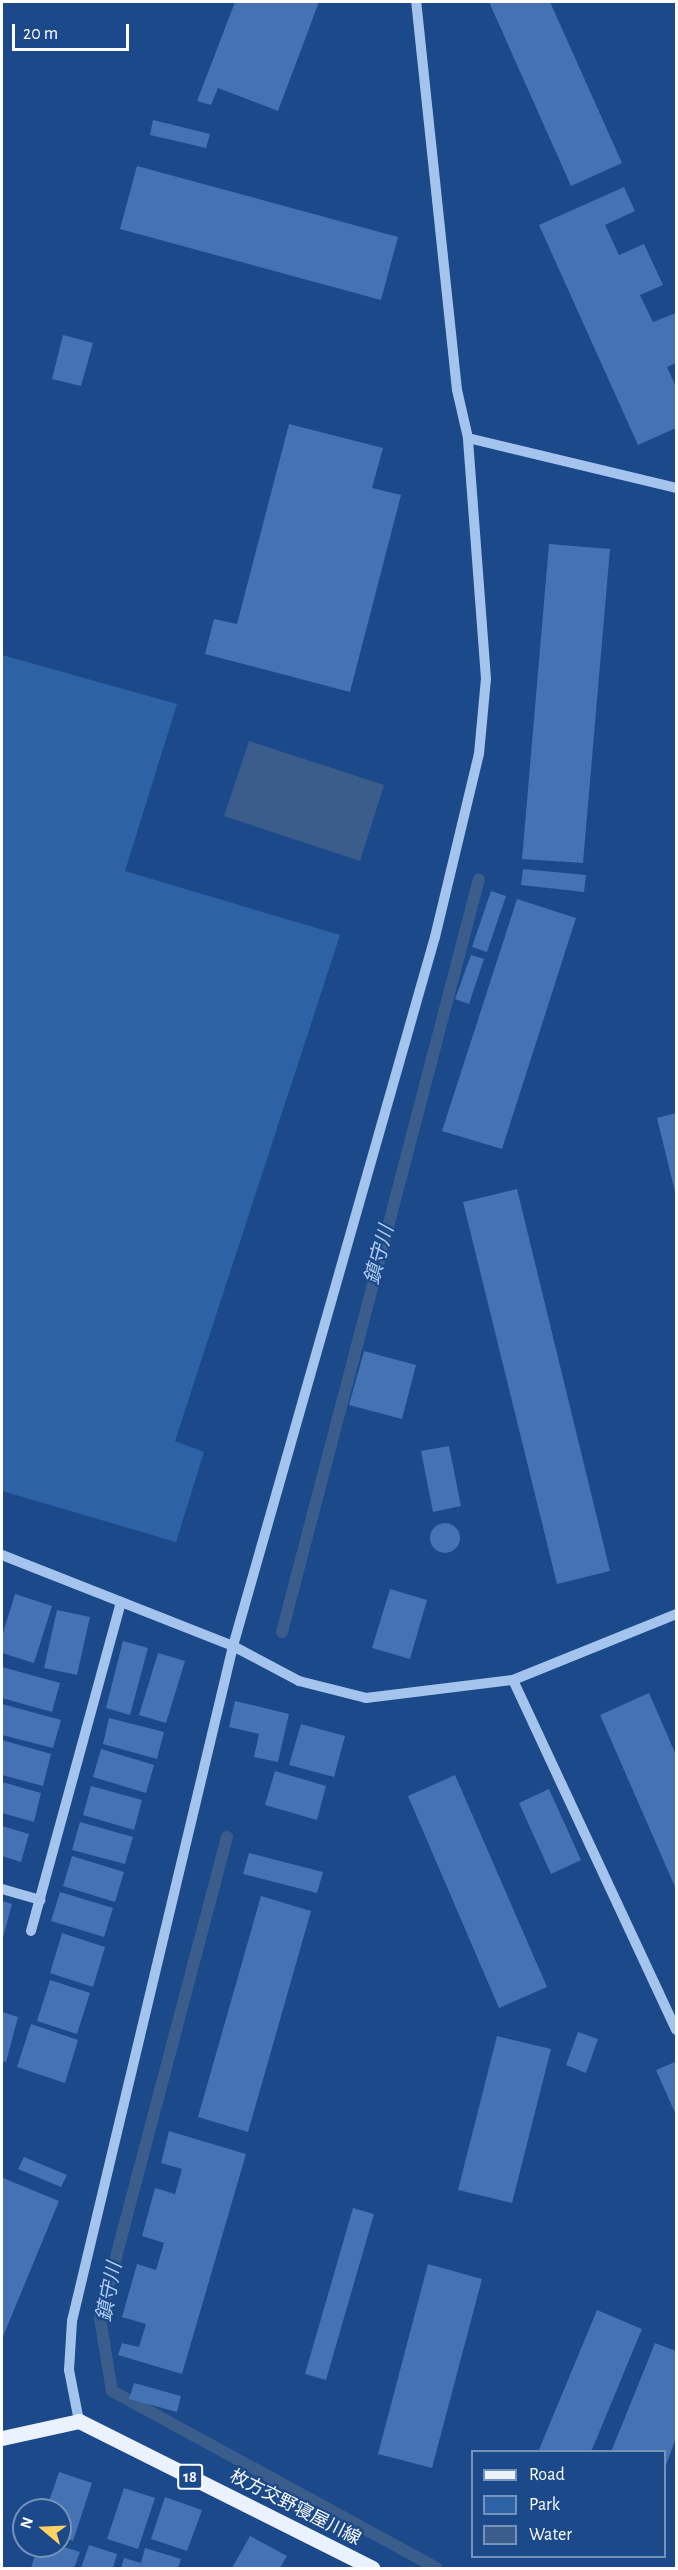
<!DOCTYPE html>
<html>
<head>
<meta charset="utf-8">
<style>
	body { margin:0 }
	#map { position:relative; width:678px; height:2570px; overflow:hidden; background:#1b4989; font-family:"Alegreya Sans","Noto Sans JP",sans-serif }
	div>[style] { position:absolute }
	.green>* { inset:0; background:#2e62a7 }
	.water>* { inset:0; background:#3b5d8c }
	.stream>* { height:12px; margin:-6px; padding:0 6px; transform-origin:6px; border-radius:6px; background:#3b5d8c }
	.building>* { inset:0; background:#4472b2 }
	.round { border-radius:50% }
	.minor>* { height:10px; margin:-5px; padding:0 5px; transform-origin:5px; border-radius:5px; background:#a4c4ed }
	.major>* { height:15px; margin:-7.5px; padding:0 7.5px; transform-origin:7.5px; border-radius:7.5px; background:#eaf2ff }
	span { translate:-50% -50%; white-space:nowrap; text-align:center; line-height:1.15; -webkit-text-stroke:4.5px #1b4989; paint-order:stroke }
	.shield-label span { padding:2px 4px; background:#1b4989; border:2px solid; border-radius:4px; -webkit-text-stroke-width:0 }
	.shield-label { font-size:16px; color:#fff; font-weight:700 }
	.street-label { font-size:18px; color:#fff }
	.water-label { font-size:20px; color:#b0cef4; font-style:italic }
	.frame { position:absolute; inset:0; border:3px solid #fff; pointer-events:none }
	.legend { position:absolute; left:471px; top:2450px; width:195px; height:108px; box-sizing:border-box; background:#1b4989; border:2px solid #7692b8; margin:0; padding:8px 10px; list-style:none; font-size:18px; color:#fff }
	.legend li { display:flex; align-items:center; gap:12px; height:30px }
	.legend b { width:30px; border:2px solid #7692b8 }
	.north { position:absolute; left:12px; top:2498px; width:60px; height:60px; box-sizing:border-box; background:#1b4989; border:2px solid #7692b8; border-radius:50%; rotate:289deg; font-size:16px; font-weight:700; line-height:24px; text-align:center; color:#fff }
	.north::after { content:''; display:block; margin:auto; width:21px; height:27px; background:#fed361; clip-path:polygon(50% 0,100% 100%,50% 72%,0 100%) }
	.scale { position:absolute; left:12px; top:24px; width:117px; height:27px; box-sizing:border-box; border:3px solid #fff; border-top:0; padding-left:8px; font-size:18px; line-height:21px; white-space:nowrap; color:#fff; -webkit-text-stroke:4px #1b4989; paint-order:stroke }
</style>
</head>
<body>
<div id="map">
	<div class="green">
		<i style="clip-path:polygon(2px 655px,177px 704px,125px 871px,340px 935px,175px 1441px,204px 1452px,176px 1542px,2px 1491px)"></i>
	</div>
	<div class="water">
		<i style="clip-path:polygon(249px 741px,384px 785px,360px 861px,224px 816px)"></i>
	</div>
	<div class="stream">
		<i style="left:282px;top:1632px;width:778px;rotate:-75.34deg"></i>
		<i style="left:227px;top:1837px;width:497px;rotate:104.8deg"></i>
		<i style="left:100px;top:2318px;width:74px;rotate:80.7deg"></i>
		<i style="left:112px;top:2391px;width:369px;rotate:28.6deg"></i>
	</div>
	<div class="building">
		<i style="clip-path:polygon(235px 2px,319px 2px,278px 111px,218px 88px,211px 105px,197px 101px)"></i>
		<i style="clip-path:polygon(489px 2px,550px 2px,622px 163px,571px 186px)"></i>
		<i style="clip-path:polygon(153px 120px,210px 134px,206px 148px,150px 135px)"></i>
		<i style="clip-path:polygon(137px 166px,398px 237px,381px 300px,120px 229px)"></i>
		<i style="clip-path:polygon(624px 187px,635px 211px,605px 225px,619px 255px,644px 244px,663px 285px,640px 295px,653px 322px,676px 313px,676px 363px,667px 367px,676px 387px,676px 428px,638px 445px,539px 225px)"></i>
		<i style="clip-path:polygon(63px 335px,93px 343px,81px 386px,52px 379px)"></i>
		<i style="clip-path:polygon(289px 424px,383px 448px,372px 488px,401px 495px,350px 692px,205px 654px,214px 619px,237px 624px)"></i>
		<i style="clip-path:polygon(549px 544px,610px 549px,583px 863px,522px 859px)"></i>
		<i style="clip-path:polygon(523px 869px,586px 875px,584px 892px,521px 885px)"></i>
		<i style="clip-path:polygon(491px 891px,506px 896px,487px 952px,472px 947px)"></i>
		<i style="clip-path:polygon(517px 899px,576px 918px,502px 1149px,442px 1131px)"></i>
		<i style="clip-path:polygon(471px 955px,484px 959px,469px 1004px,455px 999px)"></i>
		<i style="clip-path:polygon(676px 1113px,676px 1196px,657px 1118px)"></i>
		<i style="clip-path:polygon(517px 1189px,610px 1571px,557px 1584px,463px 1202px)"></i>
		<i style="clip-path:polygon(364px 1351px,416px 1365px,402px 1419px,349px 1405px)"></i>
		<i style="clip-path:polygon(449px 1446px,461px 1506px,433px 1512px,421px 1451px)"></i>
		<i class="round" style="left:430px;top:1523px;width:30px;height:30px"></i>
		<i style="clip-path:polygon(390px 1589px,427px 1600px,410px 1659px,372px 1648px)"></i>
		<i style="clip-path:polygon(15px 1594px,52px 1606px,34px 1663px,2px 1653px,2px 1636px)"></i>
		<i style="clip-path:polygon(57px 1610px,90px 1617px,77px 1675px,44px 1668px)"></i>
		<i style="clip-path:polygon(123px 1641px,148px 1648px,130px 1715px,106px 1708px)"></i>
		<i style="clip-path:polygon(158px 1653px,185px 1661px,166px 1723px,139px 1715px)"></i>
		<i style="clip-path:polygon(2px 1667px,60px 1683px,52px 1712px,2px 1698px)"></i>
		<i style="clip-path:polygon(649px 1693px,676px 1755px,676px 1889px,600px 1715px)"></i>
		<i style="clip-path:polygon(235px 1701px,289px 1714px,278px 1762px,254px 1757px,259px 1734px,229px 1727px)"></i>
		<i style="clip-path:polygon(2px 1704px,61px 1720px,53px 1748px,2px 1735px)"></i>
		<i style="clip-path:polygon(109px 1718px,164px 1732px,157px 1759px,103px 1744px)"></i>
		<i style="clip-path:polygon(301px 1724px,345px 1736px,334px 1777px,289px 1765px)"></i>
		<i style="clip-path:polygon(2px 1740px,51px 1754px,43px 1786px,2px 1775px)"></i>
		<i style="clip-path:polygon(101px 1749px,154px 1765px,146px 1793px,93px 1777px)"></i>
		<i style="clip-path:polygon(275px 1771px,326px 1786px,317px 1820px,265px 1805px)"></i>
		<i style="clip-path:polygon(455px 1775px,547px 1987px,499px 2008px,408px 1796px)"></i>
		<i style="clip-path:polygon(2px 1782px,41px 1793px,34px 1822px,2px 1813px)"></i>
		<i style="clip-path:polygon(91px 1786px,142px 1800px,134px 1830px,83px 1815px)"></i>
		<i style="clip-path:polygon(549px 1789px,581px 1860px,551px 1874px,519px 1803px)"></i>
		<i style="clip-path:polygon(80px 1822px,133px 1837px,125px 1864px,72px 1850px)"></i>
		<i style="clip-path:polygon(2px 1826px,29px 1834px,21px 1862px,2px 1856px)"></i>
		<i style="clip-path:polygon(249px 1853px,323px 1872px,317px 1893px,243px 1874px)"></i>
		<i style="clip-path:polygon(72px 1856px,124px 1872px,115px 1902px,63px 1886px)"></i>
		<i style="clip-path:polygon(60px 1892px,113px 1908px,104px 1937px,51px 1921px)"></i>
		<i style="clip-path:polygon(261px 1896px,311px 1911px,248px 2132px,198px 2117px)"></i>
		<i style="clip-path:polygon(2px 1901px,12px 1904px,2px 1941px)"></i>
		<i style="clip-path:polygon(62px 1933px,105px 1947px,93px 1987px,50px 1973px)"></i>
		<i style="clip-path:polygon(50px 1980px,90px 1993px,77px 2034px,37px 2021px)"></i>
		<i style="clip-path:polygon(2px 2012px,18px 2017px,6px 2062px,2px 2061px)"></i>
		<i style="clip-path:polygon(31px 2024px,78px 2040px,65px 2083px,17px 2067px)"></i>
		<i style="clip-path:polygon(578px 2032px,598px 2039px,586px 2073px,566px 2065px)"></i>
		<i style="clip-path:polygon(497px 2036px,551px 2049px,512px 2203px,458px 2190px)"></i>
		<i style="clip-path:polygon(675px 2062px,676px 2065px,676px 2115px,656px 2070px)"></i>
		<i style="clip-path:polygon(169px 2131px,246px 2154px,182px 2374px,118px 2355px,122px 2343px,139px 2347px,146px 2324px,122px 2317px,137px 2264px,156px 2270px,164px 2243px,142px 2236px,155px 2188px,175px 2194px,182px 2169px,161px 2163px)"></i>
		<i style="clip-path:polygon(24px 2157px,67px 2175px,61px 2187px,18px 2169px)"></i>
		<i style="clip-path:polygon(3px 2178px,59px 2201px,2px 2339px,2px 2180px)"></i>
		<i style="clip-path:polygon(353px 2208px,374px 2214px,326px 2380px,305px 2374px)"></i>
		<i style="clip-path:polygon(428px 2264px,482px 2279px,432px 2468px,378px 2454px)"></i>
		<i style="clip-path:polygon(597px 2310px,642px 2329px,591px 2452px,538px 2452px)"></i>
		<i style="clip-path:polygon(655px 2343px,676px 2351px,676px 2438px,665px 2468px,664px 2452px,611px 2452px)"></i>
		<i style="clip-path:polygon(134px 2383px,181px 2396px,177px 2412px,129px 2399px)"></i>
		<i style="clip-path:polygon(59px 2472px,92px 2483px,73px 2541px,60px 2536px,60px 2510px,46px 2510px)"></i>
		<i style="clip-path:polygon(124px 2488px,155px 2498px,138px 2549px,107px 2539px)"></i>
		<i style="clip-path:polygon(165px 2497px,202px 2510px,187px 2551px,151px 2539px)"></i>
		<i style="clip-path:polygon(250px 2536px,287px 2556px,280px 2568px,232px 2568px)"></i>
		<i style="clip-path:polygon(89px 2545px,117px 2554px,113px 2568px,81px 2568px)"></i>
		<i style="clip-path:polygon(38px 2546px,61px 2546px,80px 2552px,74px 2568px,31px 2568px)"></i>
		<i style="clip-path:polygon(145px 2548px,181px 2559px,178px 2568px,121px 2568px,124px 2558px,141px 2563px)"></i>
	</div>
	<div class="minor">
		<i style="left:468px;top:438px;width:214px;rotate:13.5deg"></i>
		<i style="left:2px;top:1555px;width:248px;rotate:21.5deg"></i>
		<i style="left:233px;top:1646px;width:75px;rotate:27.9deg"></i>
		<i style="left:299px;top:1681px;width:69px;rotate:14.2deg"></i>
		<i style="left:366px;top:1698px;width:148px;rotate:-7deg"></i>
		<i style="left:513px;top:1680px;width:176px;rotate:-22deg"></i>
		<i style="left:513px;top:1680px;width:386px;rotate:65deg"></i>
		<i style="left:2px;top:1889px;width:40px;rotate:16deg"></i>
		<i style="left:31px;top:1931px;width:341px;rotate:-74.7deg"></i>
		<i style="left:79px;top:2421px;width:52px;rotate:-101.1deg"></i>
		<i style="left:69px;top:2370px;width:49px;rotate:-86.5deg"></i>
		<i style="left:72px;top:2321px;width:694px;rotate:-76.58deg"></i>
		<i style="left:233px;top:1646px;width:737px;rotate:-74.1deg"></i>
		<i style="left:435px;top:937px;width:188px;rotate:-76.5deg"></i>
		<i style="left:479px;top:754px;width:75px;rotate:-84.7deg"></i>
		<i style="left:486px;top:679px;width:242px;rotate:-94.3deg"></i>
		<i style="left:468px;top:438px;width:49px;rotate:-102.9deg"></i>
		<i style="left:457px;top:390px;width:390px;rotate:-96deg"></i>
	</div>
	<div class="major">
		<i style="left:2px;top:2438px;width:79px;rotate:-12.4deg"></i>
		<i style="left:79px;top:2421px;width:328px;rotate:26.6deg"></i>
	</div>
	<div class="shield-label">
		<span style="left:190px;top:2477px">18</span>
	</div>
	<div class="street-label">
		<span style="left:295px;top:2508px;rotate:27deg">枚方交野寝屋川線</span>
	</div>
	<div class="water-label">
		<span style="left:380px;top:1255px;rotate:-75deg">鎮守川</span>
		<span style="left:110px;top:2292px;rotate:-79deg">鎮守川</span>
	</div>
	<div class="frame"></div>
	<ul class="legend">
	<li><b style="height:8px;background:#eaf2ff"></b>Road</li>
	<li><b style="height:16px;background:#2e62a7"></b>Park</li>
	<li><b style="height:16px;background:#3b5d8c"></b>Water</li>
	</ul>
	<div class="north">N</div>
	<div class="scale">20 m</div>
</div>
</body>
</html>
